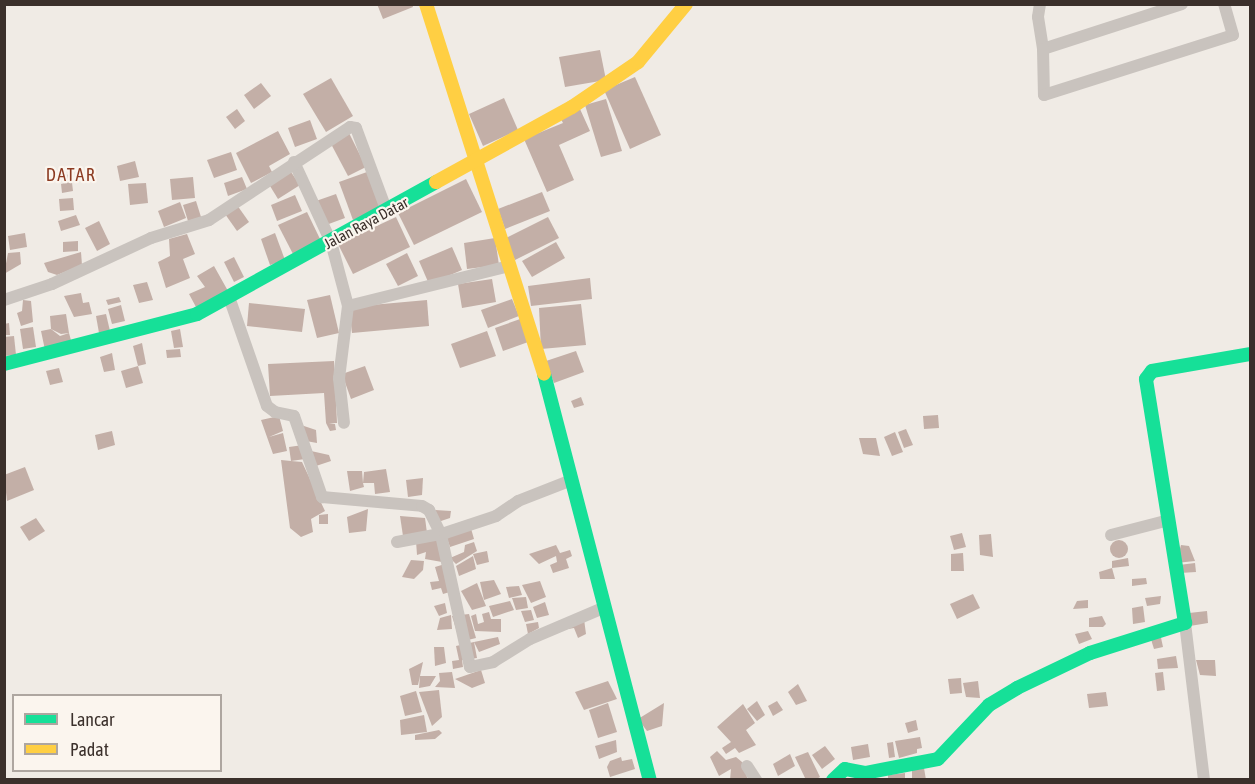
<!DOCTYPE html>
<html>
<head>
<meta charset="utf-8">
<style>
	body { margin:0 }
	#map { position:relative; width:1255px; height:784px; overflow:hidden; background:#f0ebe5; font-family:"Asap Condensed",sans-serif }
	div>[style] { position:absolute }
	.building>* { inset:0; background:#c3afa7 }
	.round { border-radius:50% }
	.street>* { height:12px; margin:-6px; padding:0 6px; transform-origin:6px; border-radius:6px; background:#c9c3be }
	.fast>* { height:14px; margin:-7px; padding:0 7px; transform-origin:7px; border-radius:7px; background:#16e098 }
	.slow>* { height:14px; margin:-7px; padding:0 7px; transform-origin:7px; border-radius:7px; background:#ffcf43 }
	span { translate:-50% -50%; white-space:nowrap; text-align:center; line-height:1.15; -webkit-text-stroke:4.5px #fbf5ee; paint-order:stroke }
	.street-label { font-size:15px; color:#3b302b }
	.quarter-label { font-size:18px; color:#8c3b22; letter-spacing:1.5px }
	.frame { position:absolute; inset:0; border:6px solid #3b302b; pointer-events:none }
	.legend { position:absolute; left:12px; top:694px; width:210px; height:78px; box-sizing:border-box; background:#fbf5ee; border:2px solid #aea6a0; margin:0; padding:8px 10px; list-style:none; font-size:18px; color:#3b302b }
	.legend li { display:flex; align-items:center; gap:12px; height:30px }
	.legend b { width:30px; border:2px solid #aea6a0 }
</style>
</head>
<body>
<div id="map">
	<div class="building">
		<i style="clip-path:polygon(377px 4px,412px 4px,413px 7px,383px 19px)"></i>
		<i style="clip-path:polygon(600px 50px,606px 80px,565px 87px,559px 57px)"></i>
		<i style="clip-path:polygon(635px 77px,661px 135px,630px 149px,604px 90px)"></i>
		<i style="clip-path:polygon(331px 78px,353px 116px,326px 132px,303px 94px)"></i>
		<i style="clip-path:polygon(261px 83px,271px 96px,254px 109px,244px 95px)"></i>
		<i style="clip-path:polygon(504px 98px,518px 130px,483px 146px,469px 114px)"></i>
		<i style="clip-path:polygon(606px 99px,622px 151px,601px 157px,585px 105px)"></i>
		<i style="clip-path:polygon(237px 109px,245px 121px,235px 129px,226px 117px)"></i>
		<i style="clip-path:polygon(580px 109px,590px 131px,559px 145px,574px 180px,547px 192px,524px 139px,563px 123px,560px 117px)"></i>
		<i style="clip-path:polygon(310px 120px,317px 139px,295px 147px,288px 128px)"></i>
		<i style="clip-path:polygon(278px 131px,290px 154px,269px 166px,272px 172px,251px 183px,236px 153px)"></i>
		<i style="clip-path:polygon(349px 133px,366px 167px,348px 176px,330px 142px)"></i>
		<i style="clip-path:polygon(231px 152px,237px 170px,214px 178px,207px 160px)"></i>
		<i style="clip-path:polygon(135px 161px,139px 177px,120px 181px,117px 166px)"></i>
		<i style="clip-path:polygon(291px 172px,300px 185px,278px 199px,270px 186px)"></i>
		<i style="clip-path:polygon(367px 172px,381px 210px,353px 220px,339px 182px)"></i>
		<i style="clip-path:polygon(71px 174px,73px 191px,62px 193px,61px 184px,66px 183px,65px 175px)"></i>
		<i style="clip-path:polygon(193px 177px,195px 198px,172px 200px,170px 179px)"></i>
		<i style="clip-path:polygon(242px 177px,247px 189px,228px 196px,224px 183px)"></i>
		<i style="clip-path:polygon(466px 179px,482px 212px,414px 245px,398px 213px)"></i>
		<i style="clip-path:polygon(146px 183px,148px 203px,130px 205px,128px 184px)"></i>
		<i style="clip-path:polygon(542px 192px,550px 211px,505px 229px,498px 209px)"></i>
		<i style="clip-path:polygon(336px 194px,345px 218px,326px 225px,316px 201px)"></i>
		<i style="clip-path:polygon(295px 195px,302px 211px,277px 221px,271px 205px)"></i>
		<i style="clip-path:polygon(73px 198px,74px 210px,60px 211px,59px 199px)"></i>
		<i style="clip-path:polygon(196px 201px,201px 217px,188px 221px,183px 205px)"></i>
		<i style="clip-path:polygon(180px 202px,186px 218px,164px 227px,158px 211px)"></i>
		<i style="clip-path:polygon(237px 205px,249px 222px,237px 231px,225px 214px)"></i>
		<i style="clip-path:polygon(307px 212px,321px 241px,293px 254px,278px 225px)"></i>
		<i style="clip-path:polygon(76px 215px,80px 225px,61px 231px,58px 221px)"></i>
		<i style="clip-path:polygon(396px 217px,410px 247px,353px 274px,338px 244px)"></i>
		<i style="clip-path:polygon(548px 217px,559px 238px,515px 260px,504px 239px)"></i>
		<i style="clip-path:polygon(99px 221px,110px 244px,97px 251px,85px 228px)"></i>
		<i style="clip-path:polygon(25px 233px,27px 247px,10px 250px,8px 236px)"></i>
		<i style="clip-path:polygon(275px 233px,285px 260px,270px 265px,261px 239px)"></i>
		<i style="clip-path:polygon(187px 234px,195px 254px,183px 259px,190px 278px,166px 288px,158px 262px,170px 256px,169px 239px)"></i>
		<i style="clip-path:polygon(495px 238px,499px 265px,467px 269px,464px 243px)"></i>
		<i style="clip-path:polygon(78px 241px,78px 251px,63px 252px,63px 242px)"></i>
		<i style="clip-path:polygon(556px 242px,565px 258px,532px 277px,522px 261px)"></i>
		<i style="clip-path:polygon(452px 247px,462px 270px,429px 284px,419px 261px)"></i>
		<i style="clip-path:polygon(20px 252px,21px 264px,4px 274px,8px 253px)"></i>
		<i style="clip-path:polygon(81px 252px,82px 265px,57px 275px,48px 272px,44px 263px)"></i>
		<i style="clip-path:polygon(407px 253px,418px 276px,398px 286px,386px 264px)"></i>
		<i style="clip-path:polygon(234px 257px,244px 277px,234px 282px,224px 262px)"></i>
		<i style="clip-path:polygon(214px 266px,228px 291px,196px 307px,189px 294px,205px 287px,197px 276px)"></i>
		<i style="clip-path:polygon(590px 278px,592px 299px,531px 306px,528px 286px)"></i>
		<i style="clip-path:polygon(492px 279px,496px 302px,462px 308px,458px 284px)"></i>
		<i style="clip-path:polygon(147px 282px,153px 300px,139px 303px,133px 285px)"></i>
		<i style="clip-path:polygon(81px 293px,83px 303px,89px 302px,92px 314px,74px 317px,64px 296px)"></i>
		<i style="clip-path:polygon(330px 295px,339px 333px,317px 338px,307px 300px)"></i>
		<i style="clip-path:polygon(119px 297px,121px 302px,108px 305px,106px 300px)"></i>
		<i style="clip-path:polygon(512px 299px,519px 316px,488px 328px,481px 310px)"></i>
		<i style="clip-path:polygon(23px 300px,31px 301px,33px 322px,21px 326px,17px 313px,22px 311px)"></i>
		<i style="clip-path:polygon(427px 300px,429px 326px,352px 333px,349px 307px)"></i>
		<i style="clip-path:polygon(249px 303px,305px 309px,302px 332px,247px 326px)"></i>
		<i style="clip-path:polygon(581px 304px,586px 345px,541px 349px,539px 308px)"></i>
		<i style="clip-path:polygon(121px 305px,125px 321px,112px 324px,108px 309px)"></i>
		<i style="clip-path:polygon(66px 314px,69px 333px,61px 334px,51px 329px,50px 316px)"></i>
		<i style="clip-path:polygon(106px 314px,110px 331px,99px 333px,96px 316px)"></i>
		<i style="clip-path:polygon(523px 318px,531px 341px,503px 351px,495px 328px)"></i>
		<i style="clip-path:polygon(9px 323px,10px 335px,4px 335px,4px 324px)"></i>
		<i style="clip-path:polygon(33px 327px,36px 347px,23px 349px,20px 329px)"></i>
		<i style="clip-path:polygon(51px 329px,60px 336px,69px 333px,72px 344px,45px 350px,41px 331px)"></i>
		<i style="clip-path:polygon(180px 329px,183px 347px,174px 348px,171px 331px)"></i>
		<i style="clip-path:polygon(487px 331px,496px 356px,460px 368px,451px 344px)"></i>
		<i style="clip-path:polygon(14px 336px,16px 355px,4px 356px,4px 337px)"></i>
		<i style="clip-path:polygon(142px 343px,146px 364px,138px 366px,133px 346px)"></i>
		<i style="clip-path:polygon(180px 349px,181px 357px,167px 358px,166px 350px)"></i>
		<i style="clip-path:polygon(576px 351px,584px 372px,554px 383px,546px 361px)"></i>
		<i style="clip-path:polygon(112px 353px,115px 370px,104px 372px,100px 357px)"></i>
		<i style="clip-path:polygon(334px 361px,337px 423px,329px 423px,335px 424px,336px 430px,330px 431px,326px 423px,324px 393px,270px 396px,268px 364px)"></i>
		<i style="clip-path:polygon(138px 366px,143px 383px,126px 388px,121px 371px)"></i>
		<i style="clip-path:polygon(365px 366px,374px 390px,351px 399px,342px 374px)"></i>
		<i style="clip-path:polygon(59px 368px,63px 382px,50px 385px,46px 371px)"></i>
		<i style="clip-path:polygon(581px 397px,584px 405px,574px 408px,571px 401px)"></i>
		<i style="clip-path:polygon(938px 415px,939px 428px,924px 429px,923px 416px)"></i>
		<i style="clip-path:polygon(279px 416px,283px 431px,269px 437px,283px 433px,287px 451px,273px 454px,261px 420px)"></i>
		<i style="clip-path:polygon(301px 425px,316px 430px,317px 443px,306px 441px)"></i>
		<i style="clip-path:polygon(906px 429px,913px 445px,904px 448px,898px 432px)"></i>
		<i style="clip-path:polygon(112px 431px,115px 445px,98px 450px,95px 435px)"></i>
		<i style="clip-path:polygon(895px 432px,903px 452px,892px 456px,884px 437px)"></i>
		<i style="clip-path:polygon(859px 438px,876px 438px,880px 456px,863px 454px)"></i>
		<i style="clip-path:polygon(303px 445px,305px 459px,291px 461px,302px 462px,325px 511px,311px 519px,313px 532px,301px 537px,290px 528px,281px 460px,291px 461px,289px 447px)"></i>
		<i style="clip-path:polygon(311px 451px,329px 455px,331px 461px,316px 466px)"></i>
		<i style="clip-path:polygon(25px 467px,34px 490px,7px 501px,4px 475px)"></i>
		<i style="clip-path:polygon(386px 469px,390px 492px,375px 494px,374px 483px,363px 483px,364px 487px,350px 491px,347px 471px,362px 471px,363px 483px,364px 472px)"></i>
		<i style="clip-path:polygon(423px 478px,422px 495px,408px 497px,406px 480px)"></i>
		<i style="clip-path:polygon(368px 509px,366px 531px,349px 533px,347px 517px)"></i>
		<i style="clip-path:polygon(435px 510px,451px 511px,450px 518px,438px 522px)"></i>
		<i style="clip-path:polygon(328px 514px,328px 524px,319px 524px,319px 515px)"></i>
		<i style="clip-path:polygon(400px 516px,425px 518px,427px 533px,403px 536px)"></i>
		<i style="clip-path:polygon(36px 518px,45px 531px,29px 541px,20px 527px)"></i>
		<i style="clip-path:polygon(470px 525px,474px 539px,450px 547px,445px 533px)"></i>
		<i style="clip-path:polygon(962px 533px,966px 547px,954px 550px,950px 536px)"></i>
		<i style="clip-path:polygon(991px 534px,993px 557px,980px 555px,979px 535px)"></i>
		<i style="clip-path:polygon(445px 537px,450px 548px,442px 562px,425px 559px,426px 552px,417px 555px,416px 541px)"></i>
		<i class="round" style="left:1110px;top:540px;width:18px;height:18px"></i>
		<i style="clip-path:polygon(474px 542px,477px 551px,456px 564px,450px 558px,464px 552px,465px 545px)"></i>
		<i style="clip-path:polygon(556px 545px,560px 553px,570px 550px,572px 556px,566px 559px,569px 568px,553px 573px,550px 565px,557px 562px,556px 556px,539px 564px,529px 554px)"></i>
		<i style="clip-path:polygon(1181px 545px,1189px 546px,1195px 561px,1176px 563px)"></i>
		<i style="clip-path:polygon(487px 551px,489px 562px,477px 565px,473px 554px)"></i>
		<i style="clip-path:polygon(963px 553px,964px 571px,951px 571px,951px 554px)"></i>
		<i style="clip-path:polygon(473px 556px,476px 569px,459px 576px,456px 566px)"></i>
		<i style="clip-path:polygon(1128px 558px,1129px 566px,1112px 568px,1112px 561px)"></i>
		<i style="clip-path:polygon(411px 560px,424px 561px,423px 570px,414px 579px,402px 577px)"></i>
		<i style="clip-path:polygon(1195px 563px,1196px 572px,1180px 573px,1179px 565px)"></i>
		<i style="clip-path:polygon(445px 564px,453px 591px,443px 594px,441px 588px,432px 590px,430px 582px,439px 581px,435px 567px)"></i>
		<i style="clip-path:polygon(1112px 568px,1115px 579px,1100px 579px,1099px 572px)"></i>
		<i style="clip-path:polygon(1146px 578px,1147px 584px,1132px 586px,1132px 579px)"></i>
		<i style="clip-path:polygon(494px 580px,501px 594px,484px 600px,480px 582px)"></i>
		<i style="clip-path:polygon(540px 581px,546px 597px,531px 603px,522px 585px)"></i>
		<i style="clip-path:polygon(477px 583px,486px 606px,472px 610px,461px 591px)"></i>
		<i style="clip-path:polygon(519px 586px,522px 595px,509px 598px,506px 587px)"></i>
		<i style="clip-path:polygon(973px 594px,980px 608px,957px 619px,950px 604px)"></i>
		<i style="clip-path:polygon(1161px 596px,1160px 604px,1147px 606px,1145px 598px)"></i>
		<i style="clip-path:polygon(526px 597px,528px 608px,516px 610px,512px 598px)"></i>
		<i style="clip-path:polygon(1088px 600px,1088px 608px,1073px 609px,1077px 601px)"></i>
		<i style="clip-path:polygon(510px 601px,514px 610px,493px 617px,489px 606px)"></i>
		<i style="clip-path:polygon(545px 602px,549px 615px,537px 618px,533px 607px)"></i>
		<i style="clip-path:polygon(445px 603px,447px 613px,439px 616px,434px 606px)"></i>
		<i style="clip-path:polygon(1143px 606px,1145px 622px,1133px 624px,1132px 608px)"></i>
		<i style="clip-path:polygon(531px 610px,534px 620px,525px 622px,521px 611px)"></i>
		<i style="clip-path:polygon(1207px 611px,1208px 623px,1190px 626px,1189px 613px)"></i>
		<i style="clip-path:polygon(489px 612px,491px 619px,501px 619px,501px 632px,475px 631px,471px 616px,476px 614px,478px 624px,484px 622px,482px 614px)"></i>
		<i style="clip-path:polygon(469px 614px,476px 638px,460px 642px,452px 616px)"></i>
		<i style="clip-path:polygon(451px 615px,452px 629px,437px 630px,440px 618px)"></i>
		<i style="clip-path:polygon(1102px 616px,1106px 624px,1103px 627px,1089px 627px,1089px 618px)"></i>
		<i style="clip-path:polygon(584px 619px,586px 634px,578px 638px,574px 628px,562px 630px)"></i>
		<i style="clip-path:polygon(538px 622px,539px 628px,528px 634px,526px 624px)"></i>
		<i style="clip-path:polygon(1088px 631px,1092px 639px,1079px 644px,1075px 634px)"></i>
		<i style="clip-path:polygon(1160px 633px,1163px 647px,1154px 649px,1150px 636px)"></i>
		<i style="clip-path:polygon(498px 637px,500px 644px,479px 652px,474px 642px,477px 658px,462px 660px,463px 667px,453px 669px,452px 661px,459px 660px,456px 646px,474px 642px)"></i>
		<i style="clip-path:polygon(434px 647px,444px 647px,446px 663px,435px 666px)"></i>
		<i style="clip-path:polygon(1176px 656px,1178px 668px,1158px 669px,1157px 659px)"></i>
		<i style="clip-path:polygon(1196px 660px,1215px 660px,1216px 676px,1200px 675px)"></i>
		<i style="clip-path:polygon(423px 662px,420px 676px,436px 676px,430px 686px,419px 688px,420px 676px,418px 685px,412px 685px,409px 669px)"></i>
		<i style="clip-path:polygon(481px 670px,485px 683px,472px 688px,455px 679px)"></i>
		<i style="clip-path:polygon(452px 672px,455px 688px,435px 687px,440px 681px,439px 673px)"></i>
		<i style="clip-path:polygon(1163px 672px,1165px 690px,1157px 691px,1155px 673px)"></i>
		<i style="clip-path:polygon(961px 678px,962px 693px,950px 694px,948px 679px)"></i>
		<i style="clip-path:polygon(608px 681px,617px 699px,584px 710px,575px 692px)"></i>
		<i style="clip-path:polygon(978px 681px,980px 698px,966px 697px,963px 683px)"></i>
		<i style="clip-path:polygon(798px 684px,807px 701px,796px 705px,788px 692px)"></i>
		<i style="clip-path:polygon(439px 690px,442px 717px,432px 726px,419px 692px)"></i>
		<i style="clip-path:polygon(416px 691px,422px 712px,405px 716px,400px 696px)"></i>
		<i style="clip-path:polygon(1106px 692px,1108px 706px,1089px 708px,1087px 694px)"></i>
		<i style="clip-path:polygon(757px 701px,765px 715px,757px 721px,747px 709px)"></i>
		<i style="clip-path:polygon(777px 701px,783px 710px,773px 716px,768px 706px)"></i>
		<i style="clip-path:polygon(608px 703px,617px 732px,598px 738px,589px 710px)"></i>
		<i style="clip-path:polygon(664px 703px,662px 726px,647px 731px,638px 719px)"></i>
		<i style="clip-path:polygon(743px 704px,755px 723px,746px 730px,756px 745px,739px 753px,735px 748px,726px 754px,722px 748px,731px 742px,717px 727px)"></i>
		<i style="clip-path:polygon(424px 715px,427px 732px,401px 735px,400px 720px)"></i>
		<i style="clip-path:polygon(916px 720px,918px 730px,908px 733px,905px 723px)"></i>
		<i style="clip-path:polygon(439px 730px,442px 733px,435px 739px,415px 740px,415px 735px)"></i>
		<i style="clip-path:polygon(920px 737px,922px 748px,917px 749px,917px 753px,899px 758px,895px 741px)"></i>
		<i style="clip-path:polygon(616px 740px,617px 752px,599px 759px,595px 746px)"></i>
		<i style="clip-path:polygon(893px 742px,895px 757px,889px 758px,887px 743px)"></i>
		<i style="clip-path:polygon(868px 744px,870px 757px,853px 760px,851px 747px)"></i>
		<i style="clip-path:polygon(825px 746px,835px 759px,822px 769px,812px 755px)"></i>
		<i style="clip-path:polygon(717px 751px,726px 760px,736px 757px,742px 762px,748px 780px,730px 780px,731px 769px,719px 776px,710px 757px)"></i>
		<i style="clip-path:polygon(808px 752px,820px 777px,815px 780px,806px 780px,795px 757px)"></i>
		<i style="clip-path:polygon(790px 754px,795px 766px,778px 776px,773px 764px)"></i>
		<i style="clip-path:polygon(621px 757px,622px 761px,632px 759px,635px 769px,610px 777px,607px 767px,610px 761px)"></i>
		<i style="clip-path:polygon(924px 768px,926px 780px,912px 780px,912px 769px)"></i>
		<i style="clip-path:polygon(905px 773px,905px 780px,888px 780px,888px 775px)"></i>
	</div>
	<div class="street">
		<i style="left:1040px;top:4px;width:13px;rotate:99deg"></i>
		<i style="left:1038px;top:17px;width:32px;rotate:81deg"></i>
		<i style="left:1043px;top:49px;width:146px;rotate:-17.9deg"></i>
		<i style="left:1043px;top:49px;width:46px;rotate:88.8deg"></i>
		<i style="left:1044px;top:95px;width:198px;rotate:-17.6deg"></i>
		<i style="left:1233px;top:35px;width:32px;rotate:-106deg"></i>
		<i style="left:294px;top:162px;width:88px;rotate:65.2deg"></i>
		<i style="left:331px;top:242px;width:66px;rotate:75.1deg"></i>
		<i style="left:348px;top:306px;width:73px;rotate:97.1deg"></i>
		<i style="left:339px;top:378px;width:45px;rotate:83.7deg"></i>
		<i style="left:229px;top:297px;width:115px;rotate:70.8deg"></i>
		<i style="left:267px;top:406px;width:10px;rotate:37deg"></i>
		<i style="left:275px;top:412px;width:19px;rotate:12deg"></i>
		<i style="left:294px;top:416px;width:86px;rotate:70.9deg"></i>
		<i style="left:322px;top:497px;width:100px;rotate:5.1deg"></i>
		<i style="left:422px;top:506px;width:8px;rotate:30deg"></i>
		<i style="left:429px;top:510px;width:28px;rotate:64deg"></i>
		<i style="left:441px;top:535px;width:135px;rotate:77.6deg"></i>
		<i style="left:470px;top:667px;width:24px;rotate:-12deg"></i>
		<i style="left:493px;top:662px;width:44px;rotate:-31.9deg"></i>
		<i style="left:530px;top:639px;width:79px;rotate:-23deg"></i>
		<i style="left:4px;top:300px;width:51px;rotate:-18.4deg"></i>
		<i style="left:52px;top:284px;width:109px;rotate:-24.9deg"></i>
		<i style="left:151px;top:238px;width:61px;rotate:-17.2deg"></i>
		<i style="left:209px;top:220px;width:169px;rotate:-33.4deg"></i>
		<i style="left:350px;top:127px;width:6px;rotate:9deg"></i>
		<i style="left:356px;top:128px;width:90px;rotate:69.7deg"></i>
		<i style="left:348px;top:306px;width:167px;rotate:-13.9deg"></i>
		<i style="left:1111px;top:535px;width:60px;rotate:-14.5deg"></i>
		<i style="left:397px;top:542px;width:49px;rotate:-10.6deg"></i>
		<i style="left:445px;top:533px;width:54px;rotate:-18.4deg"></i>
		<i style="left:496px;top:516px;width:27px;rotate:-34deg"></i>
		<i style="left:518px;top:501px;width:58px;rotate:-21.3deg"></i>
		<i style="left:1185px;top:623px;width:158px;rotate:83.1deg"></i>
		<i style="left:747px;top:766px;width:17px;rotate:57deg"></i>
	</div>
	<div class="fast">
		<i style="left:4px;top:364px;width:199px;rotate:-14.5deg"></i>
		<i style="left:197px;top:314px;width:273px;rotate:-28.9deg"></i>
		<i style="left:544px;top:374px;width:420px;rotate:75.4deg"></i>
		<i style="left:833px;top:780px;width:16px;rotate:-43deg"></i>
		<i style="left:845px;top:769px;width:20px;rotate:11deg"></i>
		<i style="left:865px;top:773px;width:74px;rotate:-10.9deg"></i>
		<i style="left:938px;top:759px;width:74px;rotate:-46.6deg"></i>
		<i style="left:989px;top:705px;width:33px;rotate:-31deg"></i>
		<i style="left:1017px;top:688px;width:81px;rotate:-25.6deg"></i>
		<i style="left:1090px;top:653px;width:100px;rotate:-17.5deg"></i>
		<i style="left:1185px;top:623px;width:247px;rotate:-99.1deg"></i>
		<i style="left:1146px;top:379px;width:10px;rotate:-53deg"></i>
		<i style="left:1152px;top:371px;width:99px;rotate:-9.8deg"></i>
	</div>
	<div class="slow">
		<i style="left:426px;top:4px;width:388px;rotate:72.3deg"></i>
		<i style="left:436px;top:182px;width:155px;rotate:-28.9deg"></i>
		<i style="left:572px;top:107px;width:80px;rotate:-34.3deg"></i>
		<i style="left:638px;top:62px;width:75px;rotate:-50.4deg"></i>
	</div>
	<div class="street-label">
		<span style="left:366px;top:223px;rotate:-28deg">Jalan Raya Datar</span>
	</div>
	<div class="quarter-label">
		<span style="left:71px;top:175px">DATAR</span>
	</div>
	<div class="frame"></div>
	<ul class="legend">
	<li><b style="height:8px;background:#16e098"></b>Lancar</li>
	<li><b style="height:8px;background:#ffcf43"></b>Padat</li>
	</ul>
</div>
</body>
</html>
